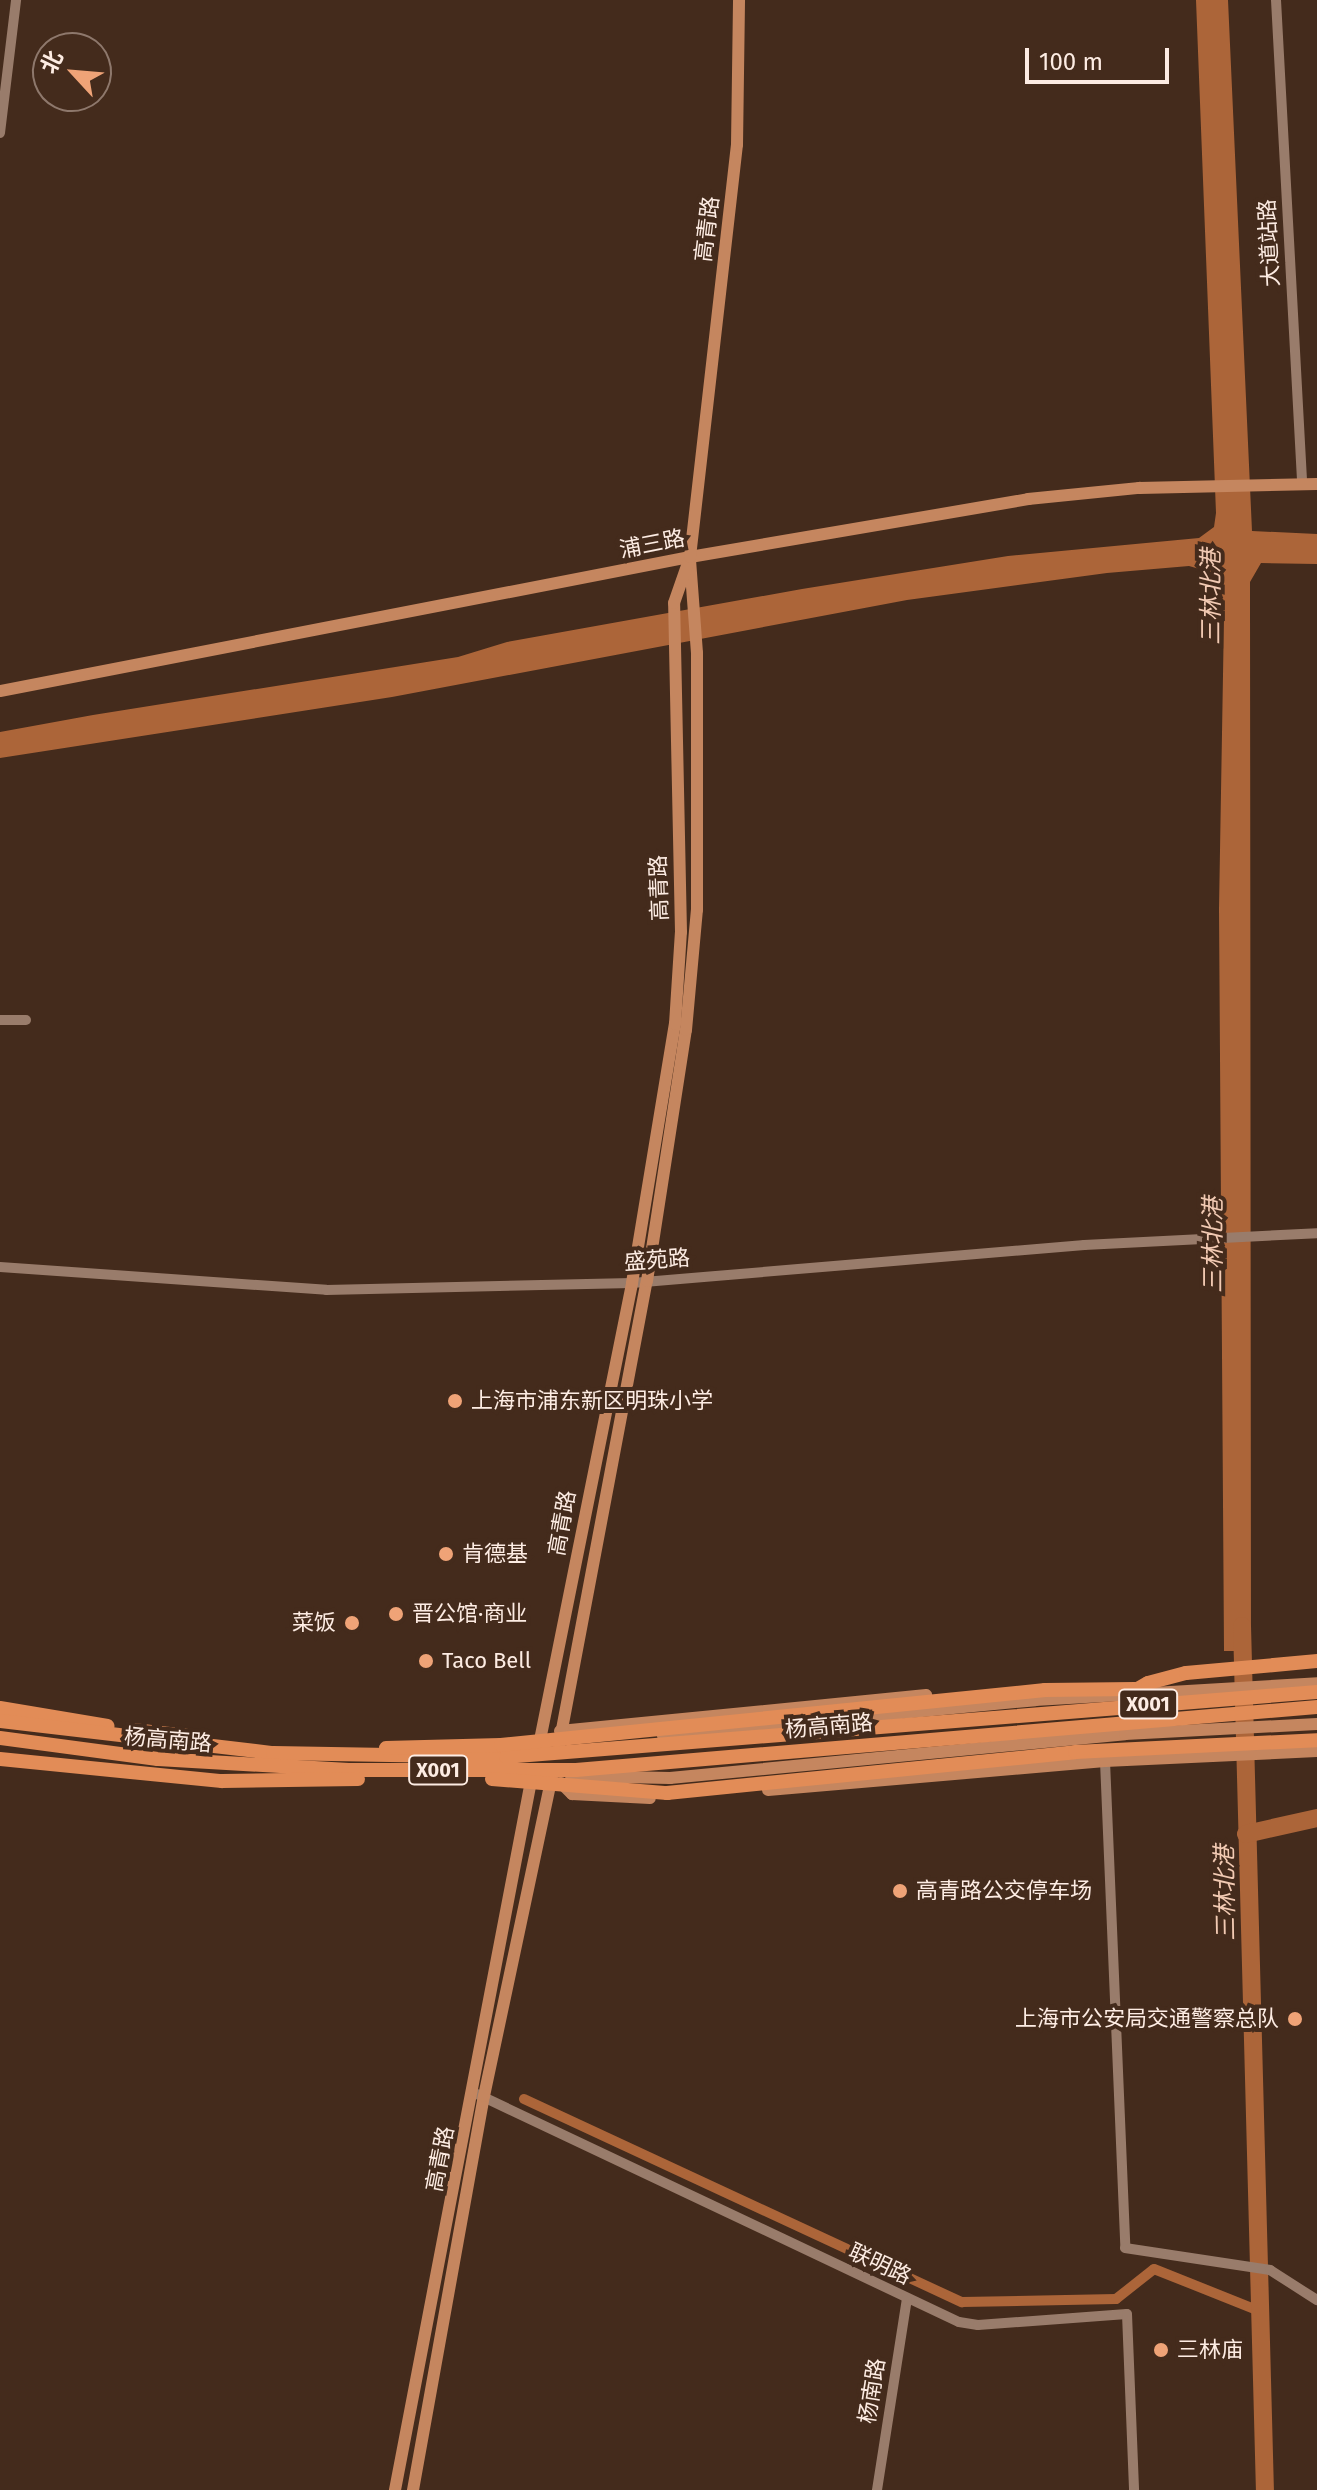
<!DOCTYPE html>
<html>
<head>
<meta charset="utf-8">
<style>
	body { margin:0 }
	#map { position:relative; width:1317px; height:2490px; overflow:hidden; background:#442b1c; font-family:"Fira Sans","Noto Sans SC",sans-serif }
	div>[style] { position:absolute }
	.water>* { inset:0; background:#ac6539 }
	.canal>* { height:10px; margin:-5px; padding:0 5px; transform-origin:5px; border-radius:5px; background:#ac6539 }
	.river>* { height:18px; margin:-9px; padding:0 9px; transform-origin:9px; border-radius:9px; background:#ac6539 }
	.minor>* { height:10px; margin:-5px; padding:0 5px; transform-origin:5px; border-radius:5px; background:#997c6b }
	.major>* { height:12px; margin:-6px; padding:0 6px; transform-origin:6px; border-radius:6px; background:#c5865f }
	.highway>* { height:14px; margin:-7px; padding:0 7px; transform-origin:7px; border-radius:7px; background:#e28c57 }
	.dots>* { width:22px; height:22px; translate:-50% -50%; box-sizing:border-box; border:4px solid #442b1c; border-radius:50% }
	span { translate:-50% -50%; white-space:nowrap; text-align:center; line-height:1.15; -webkit-text-stroke:8px #442b1c; paint-order:stroke }
	.shield-label span { padding:2px 6px; background:#442b1c; border:2px solid; border-radius:6px; -webkit-text-stroke-width:0 }
	.shield-label { font-size:20px; color:#fdece3; font-weight:700 }
	.street-label { font-size:22px; color:#fdece3 }
	.poi-label { font-size:22px; color:#fdece3 }
	.left { translate:0 -50%; text-align:left }
	.right { translate:-100% -50%; text-align:right }
	.water-label { font-size:24px; color:#f2cab3; font-style:italic }
	.north { position:absolute; left:32px; top:32px; width:80px; height:80px; box-sizing:border-box; background:#442b1c; border:2px solid #8e786c; border-radius:50%; rotate:296deg; font-size:22px; font-weight:700; line-height:32px; text-align:center; color:#fdece3 }
	.north::after { content:''; display:block; margin:auto; width:28px; height:36px; background:#efa377; clip-path:polygon(50% 0,100% 100%,50% 72%,0 100%) }
	.scale { position:absolute; left:1025px; top:48px; width:144px; height:36px; box-sizing:border-box; border:4px solid #fdece3; border-top:0; padding-left:10px; font-size:24px; line-height:28px; white-space:nowrap; color:#fdece3; -webkit-text-stroke:6px #442b1c; paint-order:stroke }
</style>
</head>
<body>
<div id="map">
	<div class="water">
		<i style="clip-path:polygon(1196px 0,1228px 0,1252px 531px,1317px 534px,1317px 564px,1261px 563px,1250px 582px,1251px 1651px,1224px 1651px,1219px 909px,1224px 616px,1217px 574px,1189px 566px,1107px 573px,907px 600px,392px 697px,0 758px,0 732px,93px 715px,458px 657px,507px 642px,802px 589px,1008px 556px,1199px 538px,1214px 527px,1216px 513px)"></i>
	</div>
	<div class="canal">
		<i style="left:524px;top:2099px;width:483px;rotate:24.9deg"></i>
		<i style="left:962px;top:2302px;width:154px;rotate:-1.1deg"></i>
		<i style="left:1116px;top:2299px;width:48px;rotate:-38.3deg"></i>
		<i style="left:1154px;top:2269px;width:111px;rotate:21.7deg"></i>
	</div>
	<div class="river">
		<i style="left:1242px;top:1626px;width:864px;rotate:88.48deg"></i>
		<i style="left:1246px;top:1834px;width:73px;rotate:-12.7deg"></i>
	</div>
	<div class="minor">
		<i style="left:1276px;top:0;width:485px;rotate:86.9deg"></i>
		<i style="left:0;top:133px;width:134px;rotate:-83.1deg"></i>
		<i style="left:0;top:1020px;width:26px"></i>
		<i style="left:0;top:1267px;width:327px;rotate:4deg"></i>
		<i style="left:326px;top:1290px;width:306px;rotate:-1.3deg"></i>
		<i style="left:632px;top:1283px;width:454px;rotate:-4.8deg"></i>
		<i style="left:1084px;top:1245px;width:233px;rotate:-2.9deg"></i>
		<i style="left:1105px;top:1761px;width:487px;rotate:87.6deg"></i>
		<i style="left:1125px;top:2248px;width:147px;rotate:8.6deg"></i>
		<i style="left:1270px;top:2270px;width:56px;rotate:32.6deg"></i>
		<i style="left:477px;top:2094px;width:533px;rotate:25.32deg"></i>
		<i style="left:959px;top:2322px;width:19px;rotate:9deg"></i>
		<i style="left:978px;top:2325px;width:149px;rotate:-4.2deg"></i>
		<i style="left:1127px;top:2314px;width:176px;rotate:87.7deg"></i>
		<i style="left:877px;top:2490px;width:193px;rotate:-81.1deg"></i>
	</div>
	<div class="major">
		<i style="left:0;top:691px;width:703px;rotate:-10.99deg"></i>
		<i style="left:690px;top:557px;width:343px;rotate:-9.7deg"></i>
		<i style="left:1028px;top:499px;width:112px;rotate:-5.7deg"></i>
		<i style="left:1139px;top:488px;width:178px;rotate:-1.3deg"></i>
		<i style="left:560px;top:1731px;width:368px;rotate:-5.6deg"></i>
		<i style="left:663px;top:1736px;width:374px;rotate:-5.5deg"></i>
		<i style="left:1035px;top:1700px;width:283px;rotate:-3.4deg"></i>
		<i style="left:559px;top:1745px;width:472px;rotate:-79.3deg"></i>
		<i style="left:647px;top:1281px;width:254px;rotate:-81.2deg"></i>
		<i style="left:686px;top:1030px;width:121px;rotate:-84.8deg"></i>
		<i style="left:697px;top:910px;width:257px;rotate:-90deg"></i>
		<i style="left:697px;top:653px;width:93px;rotate:-94.3deg"></i>
		<i style="left:538px;top:1750px;width:476px;rotate:-78.6deg"></i>
		<i style="left:632px;top:1283px;width:263px;rotate:-80.6deg"></i>
		<i style="left:675px;top:1024px;width:92px;rotate:-86.3deg"></i>
		<i style="left:681px;top:932px;width:329px;rotate:-91.2deg"></i>
		<i style="left:674px;top:603px;width:49px;rotate:-70.8deg"></i>
		<i style="left:690px;top:557px;width:415px;rotate:-83.5deg"></i>
		<i style="left:737px;top:145px;width:145px;rotate:-89.2deg"></i>
		<i style="left:571px;top:1776px;width:99px;rotate:1.2deg"></i>
		<i style="left:670px;top:1778px;width:457px;rotate:-5.5deg"></i>
		<i style="left:1125px;top:1734px;width:192px;rotate:-3deg"></i>
		<i style="left:561px;top:1783px;width:16px;rotate:45deg"></i>
		<i style="left:572px;top:1794px;width:78px;rotate:2.9deg"></i>
		<i style="left:768px;top:1790px;width:338px;rotate:-4.9deg"></i>
		<i style="left:1105px;top:1761px;width:212px;rotate:-2.7deg"></i>
		<i style="left:395px;top:2490px;width:727px;rotate:-79.14deg"></i>
		<i style="left:413px;top:2490px;width:400px;rotate:-79.8deg"></i>
		<i style="left:484px;top:2096px;width:328px;rotate:-78deg"></i>
	</div>
	<div class="highway">
		<i style="left:1127px;top:1695px;width:24px;rotate:-30deg"></i>
		<i style="left:1148px;top:1683px;width:39px;rotate:-15deg"></i>
		<i style="left:1186px;top:1673px;width:132px;rotate:-5.2deg"></i>
		<i style="left:0;top:1708px;width:109px;rotate:9.5deg"></i>
		<i style="left:0;top:1721px;width:275px;rotate:6.7deg"></i>
		<i style="left:273px;top:1753px;width:233px;rotate:1deg"></i>
		<i style="left:506px;top:1757px;width:814px;rotate:-4.58deg"></i>
		<i style="left:133px;top:1730px;width:55px;rotate:6.2deg"></i>
		<i style="left:0;top:1738px;width:159px;rotate:7.6deg"></i>
		<i style="left:158px;top:1759px;width:191px;rotate:3.3deg"></i>
		<i style="left:349px;top:1770px;width:227px"></i>
		<i style="left:576px;top:1770px;width:744px;rotate:-4.86deg"></i>
		<i style="left:386px;top:1748px;width:115px;rotate:-1.5deg"></i>
		<i style="left:501px;top:1745px;width:547px;rotate:-5.77deg"></i>
		<i style="left:1045px;top:1690px;width:90px;rotate:-0.6deg"></i>
		<i style="left:0;top:1759px;width:223px;rotate:5.7deg"></i>
		<i style="left:222px;top:1781px;width:136px;rotate:-0.8deg"></i>
		<i style="left:492px;top:1779px;width:176px;rotate:4.6deg"></i>
		<i style="left:667px;top:1793px;width:410px;rotate:-5.7deg"></i>
		<i style="left:1075px;top:1752px;width:242px;rotate:-2.8deg"></i>
	</div>
	<div class="dots">
		<i style="left:455px;top:1401px;background:#efa377"></i>
		<i style="left:446px;top:1554px;background:#efa377"></i>
		<i style="left:396px;top:1614px;background:#efa377"></i>
		<i style="left:352px;top:1623px;background:#efa377"></i>
		<i style="left:426px;top:1661px;background:#efa377"></i>
		<i style="left:900px;top:1891px;background:#efa377"></i>
		<i style="left:1295px;top:2019px;background:#efa377"></i>
		<i style="left:1161px;top:2350px;background:#efa377"></i>
	</div>
	<div class="shield-label">
		<span style="left:1148px;top:1704px">X001</span>
		<span style="left:438px;top:1770px">X001</span>
	</div>
	<div class="street-label">
		<span style="left:707px;top:229px;rotate:-83deg">高青路</span>
		<span style="left:1269px;top:243px;rotate:-93deg">大道站路</span>
		<span style="left:652px;top:544px;rotate:-11deg">浦三路</span>
		<span style="left:659px;top:888px;rotate:-92deg">高青路</span>
		<span style="left:657px;top:1260px;rotate:-4deg">盛苑路</span>
		<span style="left:562px;top:1523px;rotate:-80deg">高青路</span>
		<span style="left:829px;top:1726px;rotate:-5deg">杨高南路</span>
		<span style="left:168px;top:1740px;rotate:5deg">杨高南路</span>
		<span style="left:440px;top:2159px;rotate:-79deg">高青路</span>
		<span style="left:880px;top:2264px;rotate:25deg">联明路</span>
		<span style="left:872px;top:2391px;rotate:-81deg">杨南路</span>
	</div>
	<div class="poi-label">
		<span class="left" style="left:471px;top:1401px">上海市浦东新区明珠小学</span>
		<span class="left" style="left:462px;top:1554px">肯德基</span>
		<span class="left" style="left:412px;top:1614px">晋公馆·商业</span>
		<span class="right" style="left:336px;top:1623px">菜饭</span>
		<span class="left" style="left:442px;top:1661px">Taco Bell</span>
		<span class="left" style="left:916px;top:1891px">高青路公交停车场</span>
		<span class="right" style="left:1279px;top:2019px">上海市公安局交通警察总队</span>
		<span class="left" style="left:1177px;top:2350px">三林庙</span>
	</div>
	<div class="water-label">
		<span style="left:1212px;top:597px;rotate:-90deg">三林北港</span>
		<span style="left:1214px;top:1245px;rotate:-90deg">三林北港</span>
		<span style="left:1226px;top:1893px;rotate:-91deg">三林北港</span>
	</div>
	<div class="north">北</div>
	<div class="scale">100 m</div>
</div>
</body>
</html>
